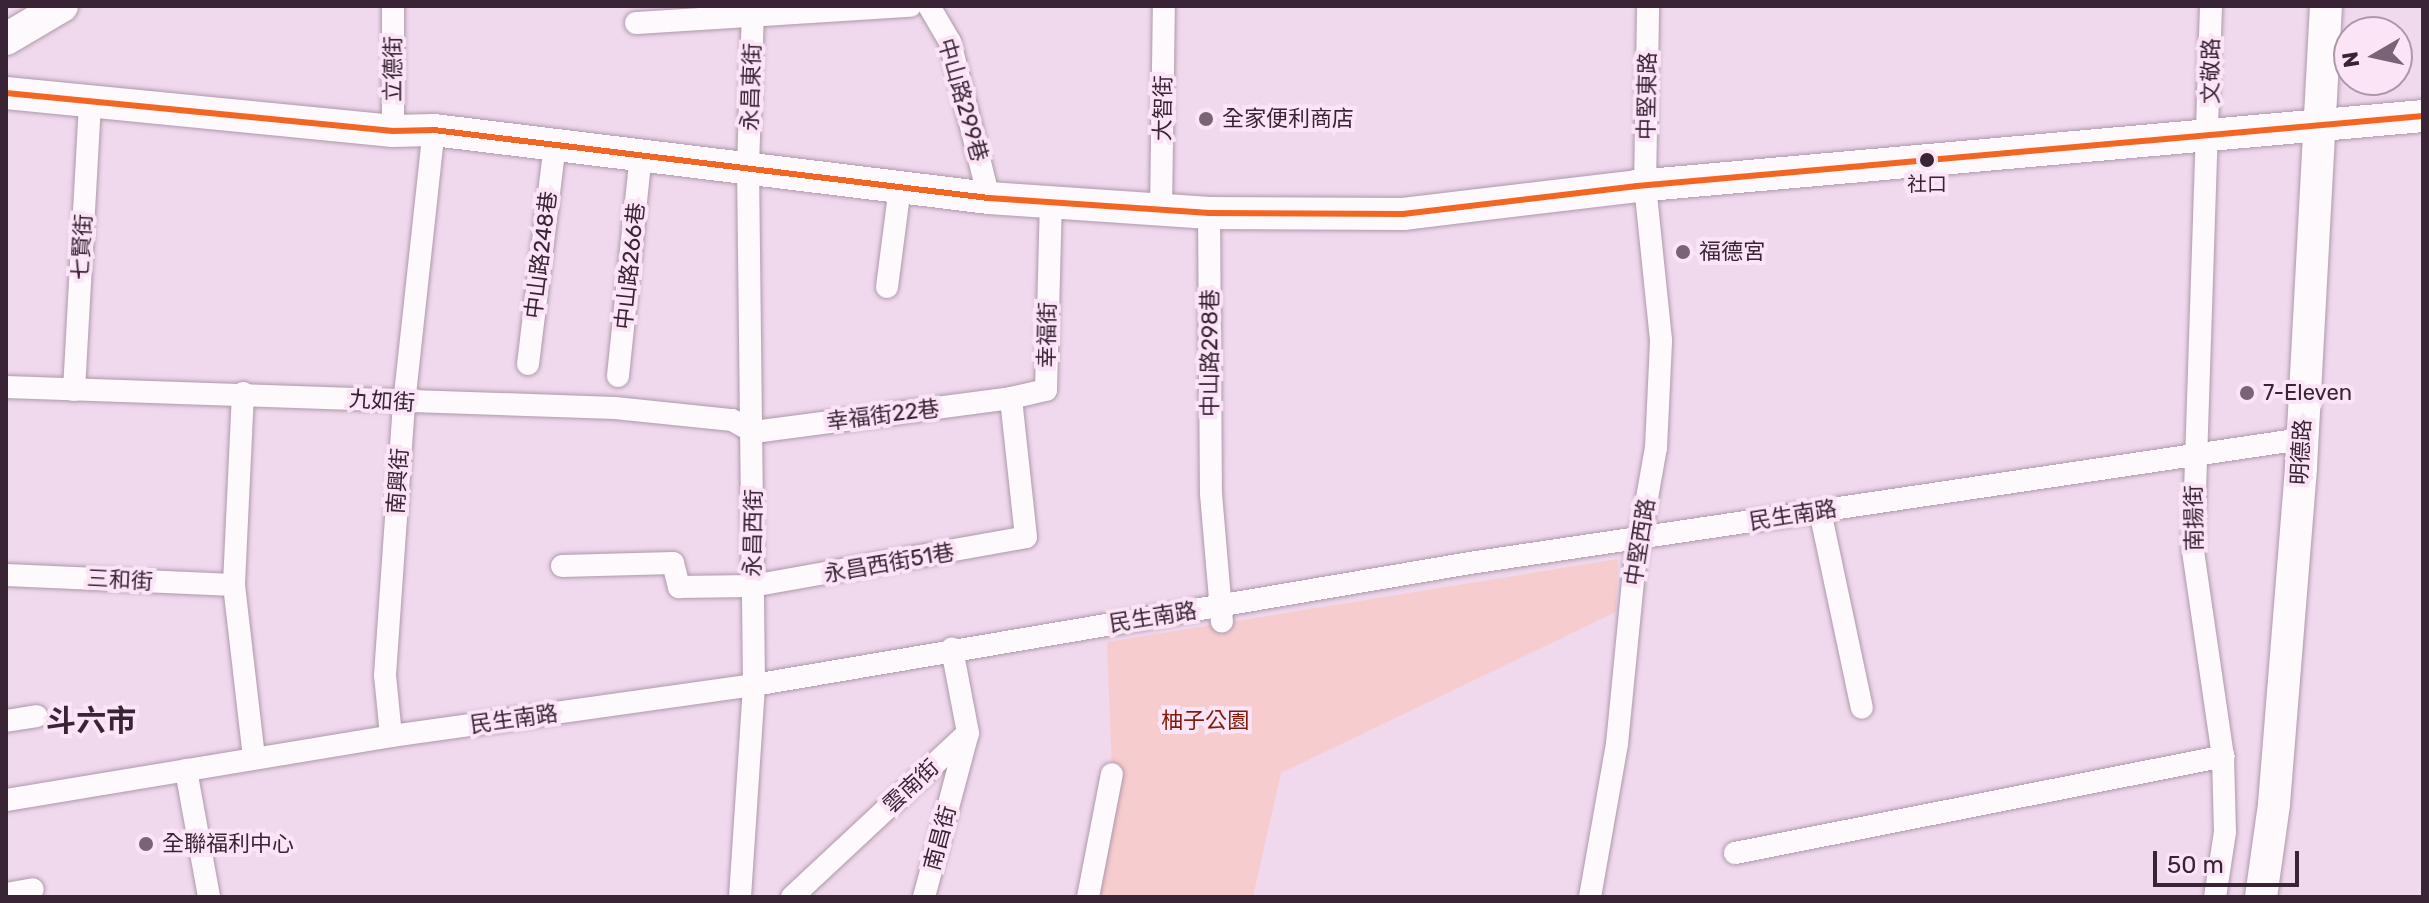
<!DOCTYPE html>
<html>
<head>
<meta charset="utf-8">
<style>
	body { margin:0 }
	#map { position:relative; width:2429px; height:903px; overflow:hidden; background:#f1d9ed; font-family:Rubik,"Noto Sans TC",sans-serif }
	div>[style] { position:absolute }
	.green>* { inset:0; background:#f7ccce }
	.roads { filter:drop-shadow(0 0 2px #ad99aa) drop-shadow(0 0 2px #ad99aa) }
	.street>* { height:22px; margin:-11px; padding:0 11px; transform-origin:11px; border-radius:11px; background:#fdf9fc }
	.secondary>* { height:32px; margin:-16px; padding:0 16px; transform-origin:16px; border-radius:16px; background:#fdf9fc }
	.bus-1>* { height:6px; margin:-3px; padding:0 3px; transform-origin:3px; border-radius:3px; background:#f26522 }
	.dots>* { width:22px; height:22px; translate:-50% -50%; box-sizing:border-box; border:4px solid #fbe4f6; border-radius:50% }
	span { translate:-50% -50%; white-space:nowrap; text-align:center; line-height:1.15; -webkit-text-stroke:8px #fbe4f6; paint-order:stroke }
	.bus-label { font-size:20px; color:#382435 }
	.street-label { font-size:22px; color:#382435 }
	.poi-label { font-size:22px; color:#382435 }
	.left { translate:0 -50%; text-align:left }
	.park-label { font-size:22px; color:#7e1c0c }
	.district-label { font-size:30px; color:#382435; font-weight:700 }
	.frame { position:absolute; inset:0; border:8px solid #382435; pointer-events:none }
	.north { position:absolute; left:2333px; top:16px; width:80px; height:80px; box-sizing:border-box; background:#fbe4f6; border:2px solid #ad97a9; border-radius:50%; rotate:261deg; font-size:22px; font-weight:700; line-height:32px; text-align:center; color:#382435 }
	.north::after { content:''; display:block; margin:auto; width:28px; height:36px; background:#796375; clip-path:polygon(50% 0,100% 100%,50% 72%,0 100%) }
	.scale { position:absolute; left:2153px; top:851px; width:146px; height:36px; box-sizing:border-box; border:4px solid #382435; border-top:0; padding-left:10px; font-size:24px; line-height:28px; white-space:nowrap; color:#382435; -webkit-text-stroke:6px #fbe4f6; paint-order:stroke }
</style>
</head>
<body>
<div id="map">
	<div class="green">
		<i style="clip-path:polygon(1618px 559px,1616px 612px,1281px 773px,1253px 897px,1093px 897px,1112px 774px,1107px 642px)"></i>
	</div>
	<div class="roads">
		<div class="street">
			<i style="left:929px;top:6px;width:42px;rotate:59.7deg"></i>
			<i style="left:950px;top:42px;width:161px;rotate:76deg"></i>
			<i style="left:2211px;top:6px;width:545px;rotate:91.89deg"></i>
			<i style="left:2193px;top:551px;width:207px;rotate:81.7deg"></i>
			<i style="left:2223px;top:756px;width:76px;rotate:88.5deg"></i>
			<i style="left:2225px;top:832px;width:66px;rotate:98.7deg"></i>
			<i style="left:636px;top:23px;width:275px;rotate:-3.6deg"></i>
			<i style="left:393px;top:131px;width:125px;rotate:-90deg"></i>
			<i style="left:1161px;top:211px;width:205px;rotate:-89.2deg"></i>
			<i style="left:1209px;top:213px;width:281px;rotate:89.6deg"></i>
			<i style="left:1211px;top:494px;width:128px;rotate:85.1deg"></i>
			<i style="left:887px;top:287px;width:101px;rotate:-82.6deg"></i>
			<i style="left:528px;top:364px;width:221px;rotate:-83deg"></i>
			<i style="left:618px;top:376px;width:222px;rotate:-84.1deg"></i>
			<i style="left:6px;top:387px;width:609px;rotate:1.97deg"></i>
			<i style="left:615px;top:408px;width:118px;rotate:5.9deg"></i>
			<i style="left:732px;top:420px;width:25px;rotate:29deg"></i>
			<i style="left:754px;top:432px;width:259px;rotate:-7.5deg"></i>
			<i style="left:74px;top:390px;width:287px;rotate:-86.8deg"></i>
			<i style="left:243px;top:393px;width:192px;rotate:92.7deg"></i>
			<i style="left:234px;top:585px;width:174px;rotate:83.4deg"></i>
			<i style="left:1820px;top:511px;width:201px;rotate:78deg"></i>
			<i style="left:562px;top:566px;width:111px;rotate:-1.5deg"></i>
			<i style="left:673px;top:563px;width:25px;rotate:76deg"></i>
			<i style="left:679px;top:587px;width:73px;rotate:-0.8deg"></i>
			<i style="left:752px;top:586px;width:278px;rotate:-10.1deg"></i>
			<i style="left:1026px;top:537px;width:140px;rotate:-96.2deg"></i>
			<i style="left:1011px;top:398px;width:36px;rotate:-13deg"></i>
			<i style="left:1046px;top:390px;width:190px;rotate:-88.5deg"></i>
			<i style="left:6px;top:575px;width:228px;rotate:2.5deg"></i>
			<i style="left:6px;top:721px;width:31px;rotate:-9deg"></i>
			<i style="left:391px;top:736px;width:61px;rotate:-95.6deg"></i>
			<i style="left:385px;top:675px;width:272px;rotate:-86deg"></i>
			<i style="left:404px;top:404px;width:276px;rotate:-83.8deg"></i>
			<i style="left:186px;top:770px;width:129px;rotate:79.7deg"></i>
			<i style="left:6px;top:800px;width:390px;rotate:-9.4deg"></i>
			<i style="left:391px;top:736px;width:367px;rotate:-8deg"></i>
			<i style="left:754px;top:685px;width:726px;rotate:-9.67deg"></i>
			<i style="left:1470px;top:563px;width:841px;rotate:-8.48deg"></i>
			<i style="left:1735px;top:853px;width:498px;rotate:-11.2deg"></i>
			<i style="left:6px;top:894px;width:27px;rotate:-10deg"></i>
			<i style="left:740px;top:897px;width:212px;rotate:-86.2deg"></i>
			<i style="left:754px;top:685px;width:517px;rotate:-90.66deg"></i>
			<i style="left:748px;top:168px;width:162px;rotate:-88.2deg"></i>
			<i style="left:792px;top:897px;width:239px;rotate:-43deg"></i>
			<i style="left:924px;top:897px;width:170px;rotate:-75deg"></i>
			<i style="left:968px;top:733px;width:86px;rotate:-100.8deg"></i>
			<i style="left:1088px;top:897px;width:125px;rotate:-79deg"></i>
			<i style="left:1590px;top:897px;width:155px;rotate:-80deg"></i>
			<i style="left:1617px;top:744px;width:174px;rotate:-84.4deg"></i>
			<i style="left:1634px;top:571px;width:125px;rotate:-79.9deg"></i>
			<i style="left:1656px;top:448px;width:108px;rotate:-87.3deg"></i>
			<i style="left:1661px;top:340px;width:155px;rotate:-95.9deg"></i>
			<i style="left:1645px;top:186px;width:180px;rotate:-89deg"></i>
		</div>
		<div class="secondary">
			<i style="left:6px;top:39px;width:65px;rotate:-30.5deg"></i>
			<i style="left:6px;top:93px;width:389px;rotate:5.6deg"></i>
			<i style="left:393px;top:131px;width:41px;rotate:-1.4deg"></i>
			<i style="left:434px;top:130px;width:559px;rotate:6.99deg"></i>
			<i style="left:989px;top:198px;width:221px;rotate:3.9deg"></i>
			<i style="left:1209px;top:213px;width:194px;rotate:0.3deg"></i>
			<i style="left:1403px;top:214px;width:236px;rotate:-6.8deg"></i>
			<i style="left:1637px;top:186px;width:789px;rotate:-5.09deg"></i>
			<i style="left:2261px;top:897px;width:94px;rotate:-82deg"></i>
			<i style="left:2274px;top:804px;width:338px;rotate:-85.4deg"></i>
			<i style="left:2301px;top:467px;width:462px;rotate:-86.9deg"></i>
		</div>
	</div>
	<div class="bus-1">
		<i style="left:6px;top:93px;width:389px;rotate:5.6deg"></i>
		<i style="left:393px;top:131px;width:41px;rotate:-1.4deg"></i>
		<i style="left:434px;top:130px;width:559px;rotate:6.99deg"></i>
		<i style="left:989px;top:198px;width:221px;rotate:3.9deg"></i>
		<i style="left:1209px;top:213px;width:194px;rotate:0.3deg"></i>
		<i style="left:1403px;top:214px;width:236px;rotate:-6.8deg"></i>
		<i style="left:1637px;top:186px;width:789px;rotate:-5.09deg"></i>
	</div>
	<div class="dots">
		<i style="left:1206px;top:119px;background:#796375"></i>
		<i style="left:1927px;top:160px;background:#382435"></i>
		<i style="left:1683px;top:252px;background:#796375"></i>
		<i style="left:2247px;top:393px;background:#796375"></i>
		<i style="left:146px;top:844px;background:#796375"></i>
	</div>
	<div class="bus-label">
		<span style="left:1927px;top:184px">社口</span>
	</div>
	<div class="street-label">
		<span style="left:393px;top:69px;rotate:-90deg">立德街</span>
		<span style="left:2211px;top:71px;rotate:-90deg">文敬路</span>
		<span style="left:751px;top:87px;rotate:-88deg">永昌東街</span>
		<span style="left:1647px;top:96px;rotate:-89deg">中堅東路</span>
		<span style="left:963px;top:100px;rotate:74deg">中山路299巷</span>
		<span style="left:1163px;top:108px;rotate:-89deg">大智街</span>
		<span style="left:82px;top:247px;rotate:-87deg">七賢街</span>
		<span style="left:541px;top:255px;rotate:-83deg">中山路248巷</span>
		<span style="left:630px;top:266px;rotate:-84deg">中山路266巷</span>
		<span style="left:1047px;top:335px;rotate:-89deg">幸福街</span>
		<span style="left:1210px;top:353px;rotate:-90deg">中山路298巷</span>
		<span style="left:382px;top:401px;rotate:4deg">九如街</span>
		<span style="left:883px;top:415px;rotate:-7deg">幸福街22巷</span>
		<span style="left:2301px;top:452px;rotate:-87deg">明德路</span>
		<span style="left:398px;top:481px;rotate:-86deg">南興街</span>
		<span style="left:1793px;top:515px;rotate:-9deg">民生南路</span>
		<span style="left:2194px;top:518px;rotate:-91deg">南揚街</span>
		<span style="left:753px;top:533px;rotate:-89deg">永昌西街</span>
		<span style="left:1640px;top:542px;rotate:-81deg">中堅西路</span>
		<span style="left:889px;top:563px;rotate:-10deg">永昌西街51巷</span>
		<span style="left:120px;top:580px;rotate:3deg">三和街</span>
		<span style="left:1153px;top:617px;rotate:-9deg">民生南路</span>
		<span style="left:514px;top:719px;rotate:-8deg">民生南路</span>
		<span style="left:911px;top:786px;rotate:-43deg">雲南街</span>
		<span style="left:940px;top:838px;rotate:-75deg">南昌街</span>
	</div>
	<div class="poi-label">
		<span class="left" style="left:1222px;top:119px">全家便利商店</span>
		<span class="left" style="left:1699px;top:252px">福德宮</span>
		<span class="left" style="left:2263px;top:393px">7-Eleven</span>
		<span class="left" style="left:162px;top:844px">全聯福利中心</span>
	</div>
	<div class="park-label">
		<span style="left:1205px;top:721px">柚子公園</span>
	</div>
	<div class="district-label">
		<span style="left:91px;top:721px">斗六市</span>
	</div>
	<div class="frame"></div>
	<div class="north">N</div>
	<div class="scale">50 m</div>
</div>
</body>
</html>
